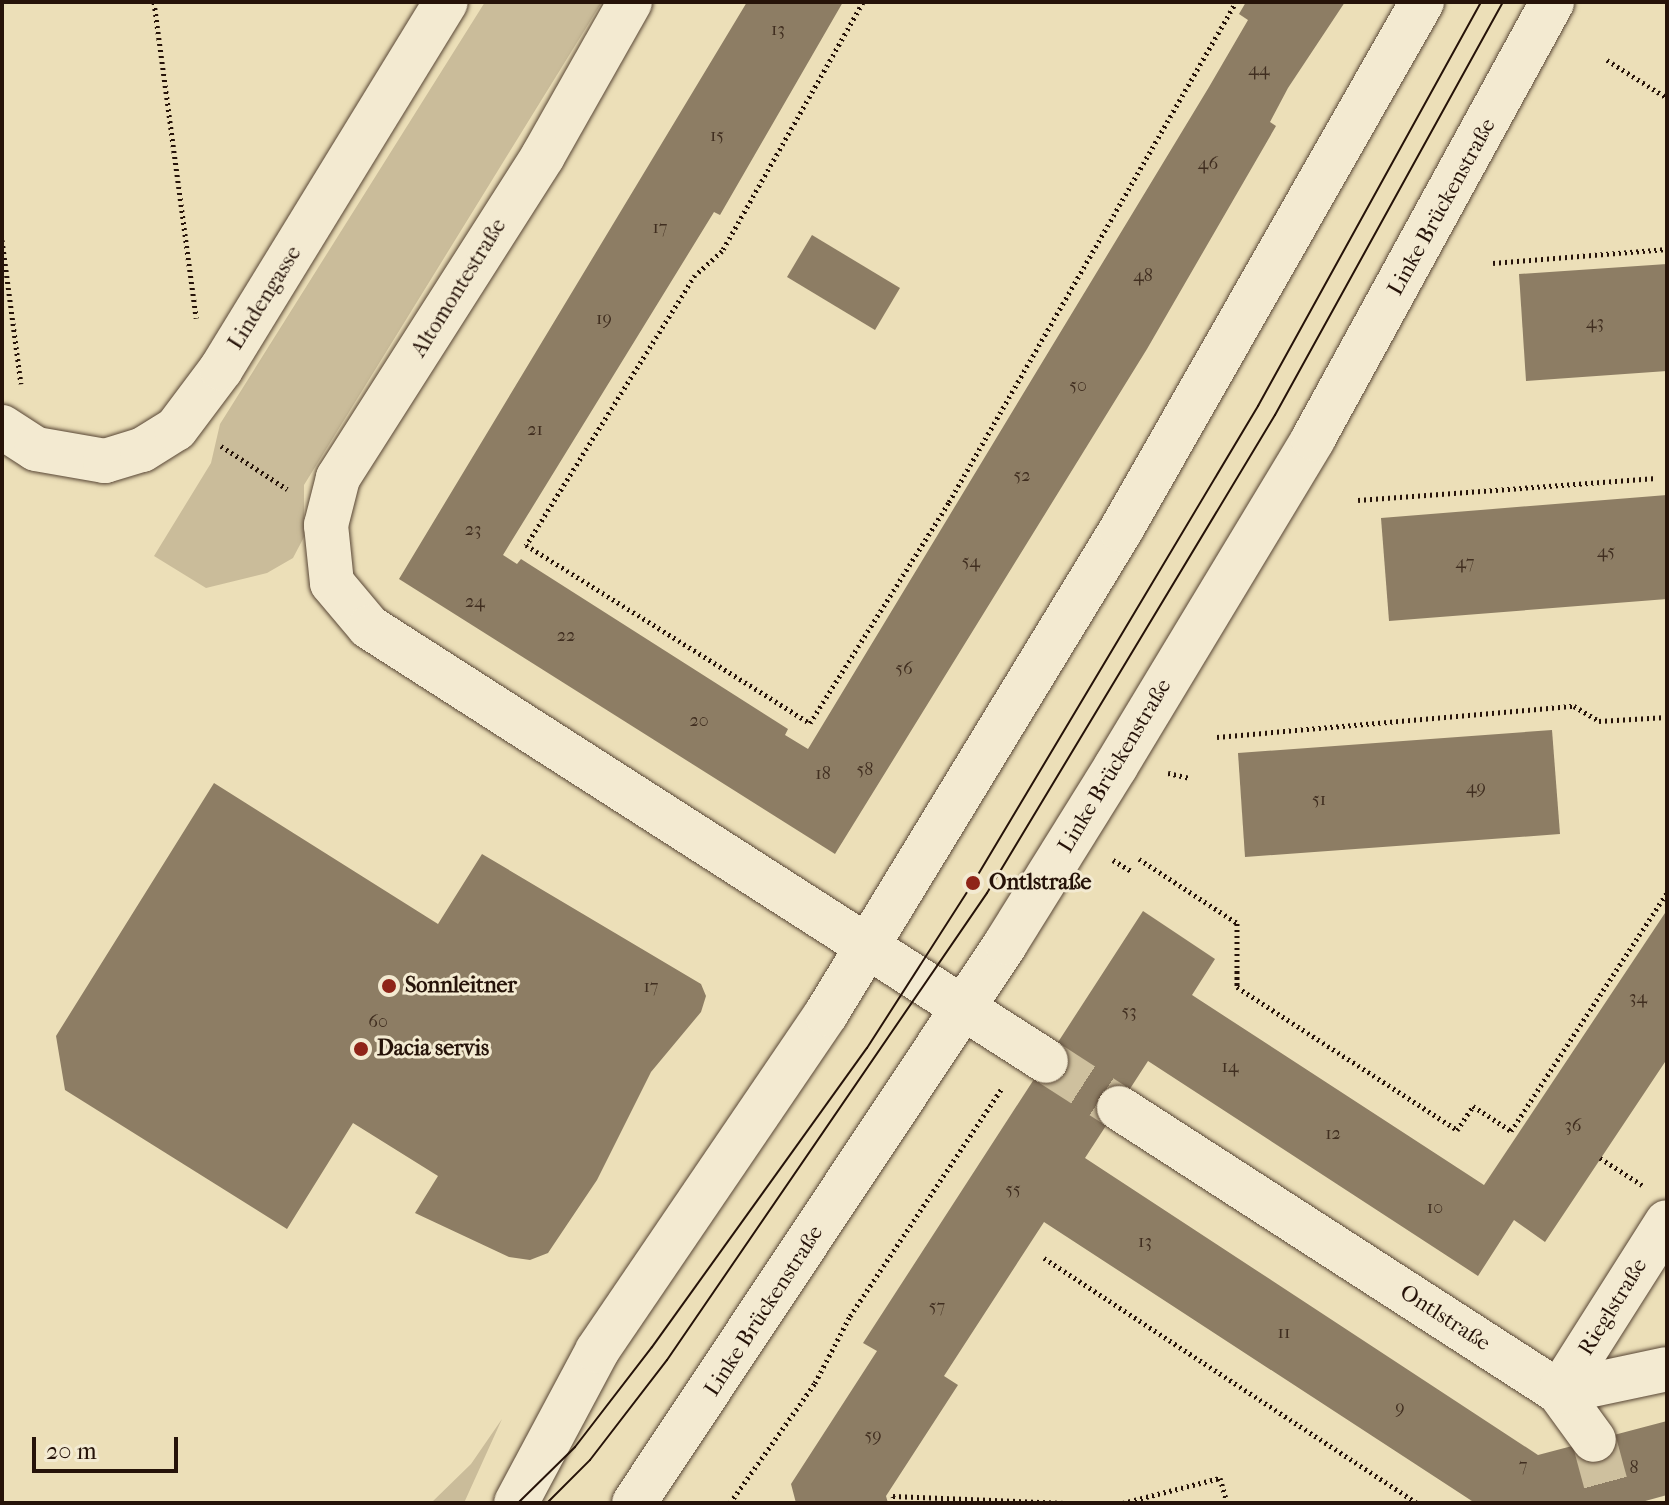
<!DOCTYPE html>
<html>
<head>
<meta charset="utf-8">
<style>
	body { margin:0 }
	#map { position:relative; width:1669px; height:1505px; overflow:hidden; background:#ecdfb8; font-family:"IM FELL French Canon",serif }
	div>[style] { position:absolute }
	.green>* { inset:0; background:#cabc9a }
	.building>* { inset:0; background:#8d7d64 }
	.minor-tunnel>* { height:44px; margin-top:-22px; transform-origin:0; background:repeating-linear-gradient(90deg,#cec09e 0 44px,transparent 0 66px) }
	.path>* { height:5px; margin-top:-2.5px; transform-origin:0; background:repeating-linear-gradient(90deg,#261309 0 2px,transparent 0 6px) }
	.roads { filter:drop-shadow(0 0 2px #584635) drop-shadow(0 0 2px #584635) }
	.minor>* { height:44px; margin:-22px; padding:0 22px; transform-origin:22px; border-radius:22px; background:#f3ead1 }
	.secondary>* { height:44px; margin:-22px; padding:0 22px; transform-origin:22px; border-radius:22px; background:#f3ead1 }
	.tram>* { height:2px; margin:-1px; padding:0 1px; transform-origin:1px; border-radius:1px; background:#261309 }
	.dots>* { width:22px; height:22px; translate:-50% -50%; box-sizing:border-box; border:4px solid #f3ead1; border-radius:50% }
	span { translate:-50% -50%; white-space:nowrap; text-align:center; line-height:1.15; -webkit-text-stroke:6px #f3ead1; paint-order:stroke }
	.number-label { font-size:18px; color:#402e20 }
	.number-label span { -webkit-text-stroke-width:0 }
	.street-label { font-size:22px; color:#261309 }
	.poi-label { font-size:22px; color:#261309; font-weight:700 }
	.left { translate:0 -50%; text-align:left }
	.frame { position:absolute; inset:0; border:4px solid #261309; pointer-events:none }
	.scale { position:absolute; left:32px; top:1437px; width:146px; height:36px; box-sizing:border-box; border:4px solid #261309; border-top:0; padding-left:10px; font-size:24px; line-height:28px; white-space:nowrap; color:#261309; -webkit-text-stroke:6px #f3ead1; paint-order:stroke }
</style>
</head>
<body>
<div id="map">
	<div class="green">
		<i style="clip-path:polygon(485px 2px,602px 2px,304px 485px,304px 537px,293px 558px,267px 573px,206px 588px,154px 556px,211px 463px,220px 424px)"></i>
		<i style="clip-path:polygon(502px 1419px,464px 1503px,431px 1503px,471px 1464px)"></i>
	</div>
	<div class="building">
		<i style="clip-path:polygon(747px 2px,843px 2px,720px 215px,714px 212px,503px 555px,517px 564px,521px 559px,788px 729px,785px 735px,808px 749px,1209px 87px,1248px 20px,1239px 14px,1246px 2px,1345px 2px,1288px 88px,1270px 122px,1276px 126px,1147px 349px,835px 854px,399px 579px)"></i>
		<i style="clip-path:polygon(812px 235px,900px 288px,875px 330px,787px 277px)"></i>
		<i style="clip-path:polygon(1667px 264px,1667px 371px,1526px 381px,1519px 274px)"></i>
		<i style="clip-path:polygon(1667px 495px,1667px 599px,1389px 621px,1381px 518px)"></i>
		<i style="clip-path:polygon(1552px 730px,1560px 834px,1245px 857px,1238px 753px)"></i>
		<i style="clip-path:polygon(214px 783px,438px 924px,482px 854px,701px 984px,706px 996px,701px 1012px,651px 1072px,597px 1180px,548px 1253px,530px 1260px,509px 1257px,415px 1213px,438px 1176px,353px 1123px,287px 1229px,65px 1090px,56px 1036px)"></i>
		<i style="clip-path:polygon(1667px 910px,1667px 1059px,1545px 1242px,1514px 1220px,1478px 1276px,1148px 1061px,1085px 1158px,1538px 1455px,1667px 1421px,1667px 1495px,1638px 1503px,1475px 1503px,1044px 1222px,944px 1376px,958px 1385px,886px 1496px,888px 1503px,796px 1503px,791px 1484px,877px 1351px,863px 1343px,1143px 911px,1215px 959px,1192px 995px,1484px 1185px)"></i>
	</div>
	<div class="minor-tunnel">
		<i style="left:1046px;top:1061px;width:87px;rotate:32.8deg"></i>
		<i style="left:1594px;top:1440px;width:65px;rotate:74.9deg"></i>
	</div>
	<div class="path">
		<i style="left:154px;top:2px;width:319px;rotate:82.4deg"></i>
		<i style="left:863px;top:2px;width:286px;rotate:119.5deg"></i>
		<i style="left:722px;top:251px;width:36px;rotate:138deg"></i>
		<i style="left:695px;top:275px;width:319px;rotate:122deg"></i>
		<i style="left:526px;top:545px;width:335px;rotate:32.1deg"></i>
		<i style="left:810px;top:723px;width:261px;rotate:-57.8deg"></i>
		<i style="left:949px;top:502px;width:577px;rotate:-60.14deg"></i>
		<i style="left:1607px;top:60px;width:71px;rotate:32.3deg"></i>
		<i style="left:2px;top:240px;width:145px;rotate:82.5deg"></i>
		<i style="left:1493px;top:263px;width:175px;rotate:-4.6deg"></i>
		<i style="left:221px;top:446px;width:79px;rotate:33.1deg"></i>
		<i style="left:1358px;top:500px;width:299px;rotate:-4.2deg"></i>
		<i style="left:1217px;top:737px;width:358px;rotate:-5deg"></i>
		<i style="left:1574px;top:706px;width:29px;rotate:31deg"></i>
		<i style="left:1599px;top:721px;width:68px;rotate:-3.4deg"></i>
		<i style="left:1168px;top:773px;width:23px;rotate:13deg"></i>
		<i style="left:1139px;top:859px;width:117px;rotate:33.1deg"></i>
		<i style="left:1237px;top:923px;width:64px;rotate:90deg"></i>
		<i style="left:1237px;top:987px;width:262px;rotate:33deg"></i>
		<i style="left:1457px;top:1130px;width:29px;rotate:-56deg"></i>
		<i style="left:1473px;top:1106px;width:45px;rotate:33.3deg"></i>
		<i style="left:1511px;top:1131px;width:285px;rotate:-56.8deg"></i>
		<i style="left:1113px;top:860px;width:21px;rotate:31deg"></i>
		<i style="left:1600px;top:1158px;width:50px;rotate:32.7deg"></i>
		<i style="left:1044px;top:1258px;width:446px;rotate:33.3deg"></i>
		<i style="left:730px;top:1503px;width:147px;rotate:-54.7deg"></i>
		<i style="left:815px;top:1383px;width:76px;rotate:-62.4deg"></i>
		<i style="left:850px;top:1316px;width:275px;rotate:-56.3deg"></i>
		<i style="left:895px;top:1503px;width:7px;rotate:-106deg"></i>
		<i style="left:893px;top:1496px;width:172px;rotate:2.3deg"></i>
		<i style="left:1123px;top:1503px;width:100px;rotate:-14.5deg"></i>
		<i style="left:1220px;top:1478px;width:26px;rotate:74deg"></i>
	</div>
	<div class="roads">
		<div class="minor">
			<i style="left:630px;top:2px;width:177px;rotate:119.5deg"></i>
			<i style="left:543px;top:156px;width:382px;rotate:122.5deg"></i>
			<i style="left:338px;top:478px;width:49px;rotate:104.3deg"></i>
			<i style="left:326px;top:525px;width:58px;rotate:84.1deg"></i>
			<i style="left:332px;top:583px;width:57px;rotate:49.9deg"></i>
			<i style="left:369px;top:627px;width:804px;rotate:32.66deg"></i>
			<i style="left:2px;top:427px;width:40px;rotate:32.9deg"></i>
			<i style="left:36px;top:449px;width:70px;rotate:9.9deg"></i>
			<i style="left:105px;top:461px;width:39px;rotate:-17deg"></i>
			<i style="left:142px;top:450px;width:40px;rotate:-32deg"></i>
			<i style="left:176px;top:429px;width:75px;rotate:-53.1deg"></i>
			<i style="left:221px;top:369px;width:430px;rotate:-58.5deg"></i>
			<i style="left:1119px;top:1108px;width:524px;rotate:32.84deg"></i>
			<i style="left:1559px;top:1392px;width:59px;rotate:53.9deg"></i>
			<i style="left:1559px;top:1392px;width:201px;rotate:-57.6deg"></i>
			<i style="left:1559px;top:1392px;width:110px;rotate:-12deg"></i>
		</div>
		<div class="secondary">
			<i style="left:516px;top:1503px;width:172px;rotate:-61.9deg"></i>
			<i style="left:597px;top:1351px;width:407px;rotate:-55.8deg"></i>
			<i style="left:826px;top:1014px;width:567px;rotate:-58.64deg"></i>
			<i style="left:1121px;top:530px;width:608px;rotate:-60.31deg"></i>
			<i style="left:634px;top:1503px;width:672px;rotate:-56.4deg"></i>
			<i style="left:1006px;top:943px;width:208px;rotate:-58.1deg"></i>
			<i style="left:1116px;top:766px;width:382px;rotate:-58.9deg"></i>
			<i style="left:1313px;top:439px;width:498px;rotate:-61.3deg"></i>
		</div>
	</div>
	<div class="tram">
		<i style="left:518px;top:1503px;width:80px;rotate:-44.5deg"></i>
		<i style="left:575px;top:1447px;width:126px;rotate:-52.4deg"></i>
		<i style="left:652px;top:1347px;width:368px;rotate:-54.3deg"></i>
		<i style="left:867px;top:1048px;width:196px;rotate:-57.3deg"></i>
		<i style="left:973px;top:883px;width:556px;rotate:-59.14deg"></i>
		<i style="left:1258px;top:406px;width:461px;rotate:-61.1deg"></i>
		<i style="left:547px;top:1503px;width:61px;rotate:-45deg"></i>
		<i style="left:590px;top:1460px;width:126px;rotate:-52.4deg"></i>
		<i style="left:667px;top:1360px;width:566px;rotate:-55.58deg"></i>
		<i style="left:987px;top:893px;width:558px;rotate:-58.93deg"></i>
		<i style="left:1275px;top:415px;width:472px;rotate:-61.1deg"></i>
	</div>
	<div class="dots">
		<i style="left:973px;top:883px;background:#8f2418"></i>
		<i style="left:389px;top:986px;background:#8f2418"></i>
		<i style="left:361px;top:1049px;background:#8f2418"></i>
	</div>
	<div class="number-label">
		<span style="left:778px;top:30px">13</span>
		<span style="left:1259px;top:70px">44</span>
		<span style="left:717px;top:136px">15</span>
		<span style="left:1208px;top:164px">46</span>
		<span style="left:660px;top:228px">17</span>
		<span style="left:1143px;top:276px">48</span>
		<span style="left:604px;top:319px">19</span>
		<span style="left:1595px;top:323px">43</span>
		<span style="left:1078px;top:386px">50</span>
		<span style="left:535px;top:430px">21</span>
		<span style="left:1022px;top:476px">52</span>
		<span style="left:473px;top:530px">23</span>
		<span style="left:1606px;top:552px">45</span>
		<span style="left:971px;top:562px">54</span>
		<span style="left:1465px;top:563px">47</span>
		<span style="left:475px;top:602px">24</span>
		<span style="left:566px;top:636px">22</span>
		<span style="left:904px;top:669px">56</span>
		<span style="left:699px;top:721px">20</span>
		<span style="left:865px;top:770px">58</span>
		<span style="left:823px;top:774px">18</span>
		<span style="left:1476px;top:788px">49</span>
		<span style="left:1319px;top:800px">51</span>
		<span style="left:651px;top:987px">17</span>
		<span style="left:1638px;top:998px">34</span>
		<span style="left:1129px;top:1012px">53</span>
		<span style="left:378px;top:1022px">60</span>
		<span style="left:1230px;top:1067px">14</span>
		<span style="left:1573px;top:1126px">36</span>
		<span style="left:1333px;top:1134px">12</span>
		<span style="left:1013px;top:1190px">55</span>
		<span style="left:1435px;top:1208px">10</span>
		<span style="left:1145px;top:1242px">13</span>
		<span style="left:937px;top:1307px">57</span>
		<span style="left:1284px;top:1333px">11</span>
		<span style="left:1400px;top:1408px">9</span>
		<span style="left:873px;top:1436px">59</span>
		<span style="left:1523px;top:1466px">7</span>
		<span style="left:1634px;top:1468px">8</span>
	</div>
	<div class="street-label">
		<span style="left:1442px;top:207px;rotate:-61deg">Linke Brückenstraße</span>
		<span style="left:459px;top:288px;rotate:-58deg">Altomontestraße</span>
		<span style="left:265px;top:298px;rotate:-58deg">Lindengasse</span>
		<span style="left:1115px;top:766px;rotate:-59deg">Linke Brückenstraße</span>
		<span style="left:1613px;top:1307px;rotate:-58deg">Rieglstraße</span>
		<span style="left:764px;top:1311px;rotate:-57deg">Linke Brückenstraße</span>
		<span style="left:1445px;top:1318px;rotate:33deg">Ontlstraße</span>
	</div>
	<div class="poi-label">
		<span class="left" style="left:989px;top:883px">Ontlstraße</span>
		<span class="left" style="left:405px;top:986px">Sonnleitner</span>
		<span class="left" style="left:377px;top:1049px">Dacia servis</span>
	</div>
	<div class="frame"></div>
	<div class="scale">20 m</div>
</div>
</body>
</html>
